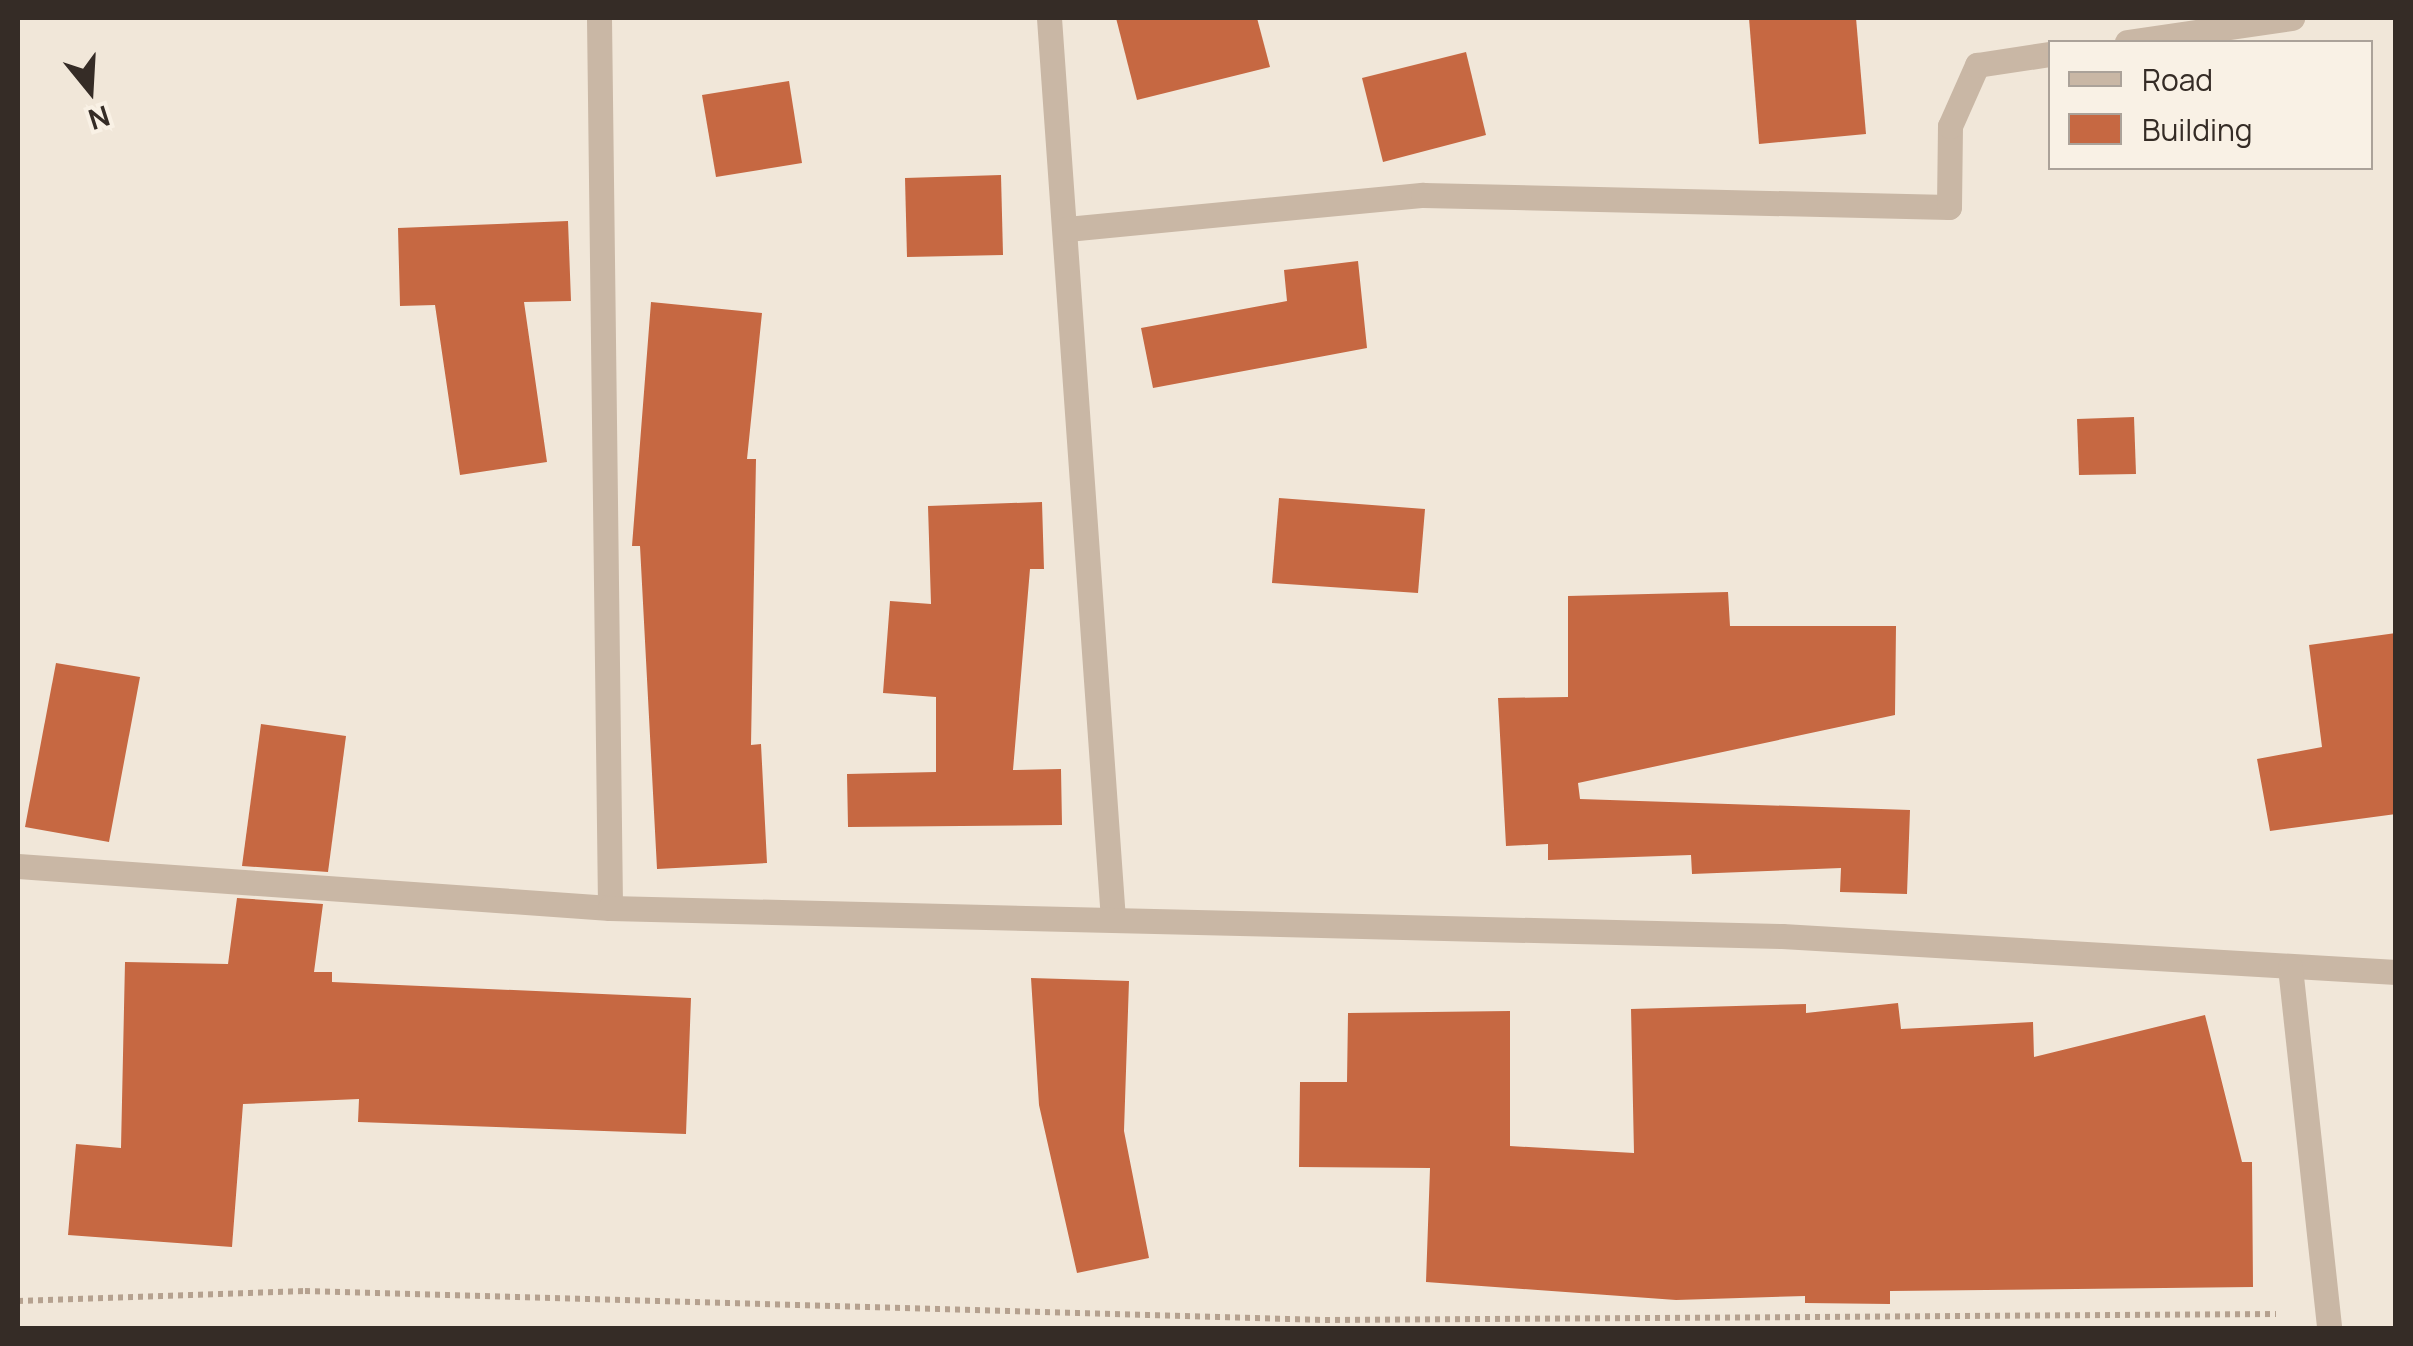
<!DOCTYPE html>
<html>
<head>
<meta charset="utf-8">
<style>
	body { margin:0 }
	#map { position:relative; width:2413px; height:1346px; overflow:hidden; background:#f1e7d9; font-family:Manrope,sans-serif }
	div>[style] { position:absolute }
	.building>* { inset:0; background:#c66842 }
	.path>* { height:6px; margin-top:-3px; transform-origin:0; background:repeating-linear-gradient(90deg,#b5a18f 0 5px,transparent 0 10px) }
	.minor>* { height:25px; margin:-12.5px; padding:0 12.5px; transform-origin:12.5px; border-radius:12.5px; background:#c9b7a5 }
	span { translate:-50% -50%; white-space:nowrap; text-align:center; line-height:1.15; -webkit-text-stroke:8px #f9f1e5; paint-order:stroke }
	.frame { position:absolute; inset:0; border:20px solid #352c26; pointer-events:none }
	.legend { position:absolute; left:2048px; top:40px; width:325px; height:130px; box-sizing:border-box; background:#f9f1e5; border:2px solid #aba299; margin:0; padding:12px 18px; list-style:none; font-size:30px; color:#352c26 }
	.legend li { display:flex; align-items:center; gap:20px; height:50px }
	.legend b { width:50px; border:2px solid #aba299 }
	.north { position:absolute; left:40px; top:40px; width:100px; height:100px; -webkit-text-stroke:8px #f9f1e5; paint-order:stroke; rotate:162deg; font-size:28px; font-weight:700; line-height:40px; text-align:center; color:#352c26 }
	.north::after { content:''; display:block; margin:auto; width:35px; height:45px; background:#352c26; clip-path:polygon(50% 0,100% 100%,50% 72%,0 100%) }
</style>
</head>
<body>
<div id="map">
	<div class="building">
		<i style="clip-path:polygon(1116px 18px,1257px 18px,1270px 67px,1137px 100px)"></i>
		<i style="clip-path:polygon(1749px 18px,1856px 18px,1866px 134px,1759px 144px)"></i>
		<i style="clip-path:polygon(1466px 52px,1486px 135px,1383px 162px,1362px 78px)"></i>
		<i style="clip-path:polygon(789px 81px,802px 163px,716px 177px,702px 95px)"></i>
		<i style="clip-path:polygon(1001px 175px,1003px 255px,907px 257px,905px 178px)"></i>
		<i style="clip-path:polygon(568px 221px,571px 301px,524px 302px,547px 462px,460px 475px,435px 305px,400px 306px,398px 228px)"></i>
		<i style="clip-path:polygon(1358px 261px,1367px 348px,1153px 388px,1141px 328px,1287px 301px,1284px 270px)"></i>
		<i style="clip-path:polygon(651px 302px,762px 313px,747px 459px,756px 459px,751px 745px,761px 744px,767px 863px,657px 869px,640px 546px,632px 546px)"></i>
		<i style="clip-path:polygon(2134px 417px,2136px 474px,2079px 475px,2077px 419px)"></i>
		<i style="clip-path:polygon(1279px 498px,1425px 509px,1418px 593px,1272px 583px)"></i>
		<i style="clip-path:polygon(1042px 502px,1044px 569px,1030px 569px,1013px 770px,1061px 769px,1062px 825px,848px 827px,847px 774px,936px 772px,936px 697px,883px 693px,890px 601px,931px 604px,928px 506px)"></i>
		<i style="clip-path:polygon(1728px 592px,1730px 626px,1896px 626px,1895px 715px,1578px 783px,1580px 799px,1910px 810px,1907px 894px,1840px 892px,1841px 868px,1692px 874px,1691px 855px,1548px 860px,1548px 844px,1506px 846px,1498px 698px,1568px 697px,1568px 596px)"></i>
		<i style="clip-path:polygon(2396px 633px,2396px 814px,2270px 831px,2257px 759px,2322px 747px,2309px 645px)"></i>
		<i style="clip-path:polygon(56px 663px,140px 677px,109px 842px,25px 827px)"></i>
		<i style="clip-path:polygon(261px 724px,346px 736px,328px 872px,242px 866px)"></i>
		<i style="clip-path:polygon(237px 898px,323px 904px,314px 972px,332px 972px,332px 982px,691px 998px,686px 1134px,358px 1122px,359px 1099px,243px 1104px,232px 1247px,68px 1235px,76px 1144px,121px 1148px,125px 962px,228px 964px)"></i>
		<i style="clip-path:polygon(1031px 978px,1129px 981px,1124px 1131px,1149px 1258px,1077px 1273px,1039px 1105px)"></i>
		<i style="clip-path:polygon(1898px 1003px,1901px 1029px,2033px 1022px,2034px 1057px,2205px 1015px,2242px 1162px,2252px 1162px,2253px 1287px,1890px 1291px,1890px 1304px,1805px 1303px,1805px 1296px,1676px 1300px,1426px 1282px,1430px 1168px,1299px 1167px,1300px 1082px,1347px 1082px,1348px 1013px,1510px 1011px,1510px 1146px,1634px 1153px,1631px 1009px,1806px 1004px,1806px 1013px)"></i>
	</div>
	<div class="path">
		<i style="left:18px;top:1301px;width:287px;rotate:-2deg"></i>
		<i style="left:305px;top:1291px;width:1020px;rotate:1.63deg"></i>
		<i style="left:1325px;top:1320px;width:951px;rotate:-0.36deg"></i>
	</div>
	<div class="minor">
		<i style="left:599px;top:18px;width:890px;rotate:89.29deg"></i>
		<i style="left:1049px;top:18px;width:903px;rotate:85.94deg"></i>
		<i style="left:2127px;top:42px;width:167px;rotate:-8.3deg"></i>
		<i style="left:1067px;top:229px;width:358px;rotate:-5.5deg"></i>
		<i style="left:1423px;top:195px;width:526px;rotate:1.31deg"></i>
		<i style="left:1949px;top:207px;width:81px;rotate:-89.3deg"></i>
		<i style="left:1950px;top:126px;width:67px;rotate:-66.1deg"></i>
		<i style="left:1977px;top:65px;width:74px;rotate:-8.6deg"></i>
		<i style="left:18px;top:866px;width:593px;rotate:4.06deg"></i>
		<i style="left:610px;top:908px;width:1172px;rotate:1.37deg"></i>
		<i style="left:1782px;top:936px;width:615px;rotate:3.36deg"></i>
		<i style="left:2290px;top:967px;width:363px;rotate:83.8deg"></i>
	</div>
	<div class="frame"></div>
	<ul class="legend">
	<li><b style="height:12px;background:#c9b7a5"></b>Road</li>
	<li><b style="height:28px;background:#c66842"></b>Building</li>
	</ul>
	<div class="north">N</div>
</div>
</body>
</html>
